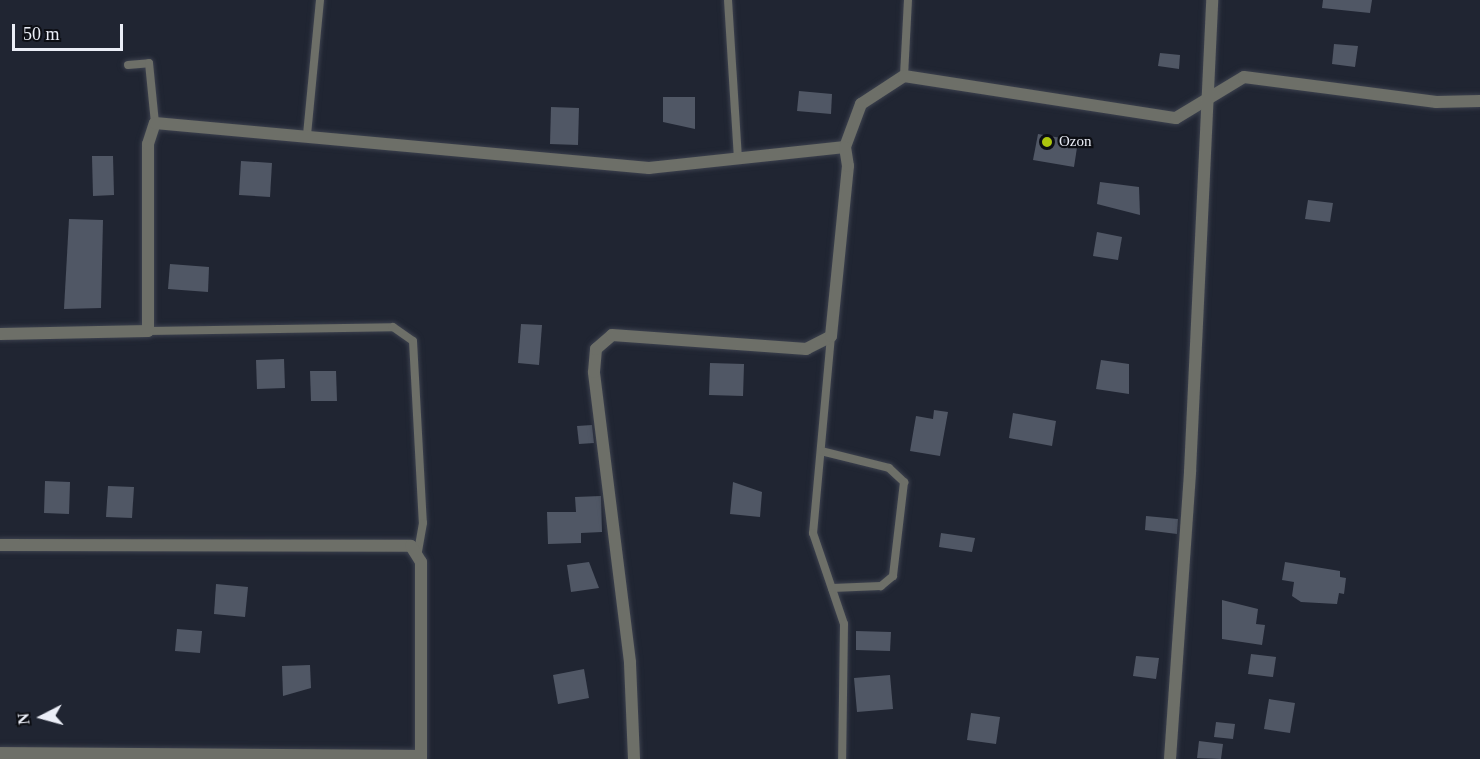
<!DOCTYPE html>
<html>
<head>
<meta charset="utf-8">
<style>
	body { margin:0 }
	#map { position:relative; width:1480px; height:759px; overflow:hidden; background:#202532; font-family:Georgia,serif }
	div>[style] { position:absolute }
	.building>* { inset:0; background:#505765 }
	.roads { filter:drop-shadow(0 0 2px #3c414e) drop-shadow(0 0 2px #3c414e) }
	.service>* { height:8px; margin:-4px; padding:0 4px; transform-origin:4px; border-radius:4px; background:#6d6f68 }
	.minor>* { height:12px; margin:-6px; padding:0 6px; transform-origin:6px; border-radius:6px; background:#6d6f68 }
	.dots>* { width:16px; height:16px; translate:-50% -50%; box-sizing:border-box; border:3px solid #0c0e14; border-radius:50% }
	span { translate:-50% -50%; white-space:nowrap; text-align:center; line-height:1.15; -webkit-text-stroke:4.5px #0c0e14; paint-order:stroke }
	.poi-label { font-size:15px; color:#ebeef7 }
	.left { translate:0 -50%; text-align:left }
	.north { position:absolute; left:12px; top:687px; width:60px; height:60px; -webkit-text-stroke:4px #0c0e14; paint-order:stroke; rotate:264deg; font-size:16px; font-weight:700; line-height:24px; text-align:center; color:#ebeef7 }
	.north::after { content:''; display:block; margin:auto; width:21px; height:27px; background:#ebeef7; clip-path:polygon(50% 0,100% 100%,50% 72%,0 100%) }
	.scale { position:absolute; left:12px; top:24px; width:111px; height:27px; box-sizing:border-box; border:3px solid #ebeef7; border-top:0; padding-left:8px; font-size:18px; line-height:21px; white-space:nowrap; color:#ebeef7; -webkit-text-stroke:4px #0c0e14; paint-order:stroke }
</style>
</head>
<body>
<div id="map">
	<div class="building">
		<i style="clip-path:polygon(1323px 0,1372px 0,1370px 13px,1322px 8px)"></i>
		<i style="clip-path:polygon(1334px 44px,1358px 46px,1355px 67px,1332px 64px)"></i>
		<i style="clip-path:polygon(1160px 53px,1180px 55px,1179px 69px,1158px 66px)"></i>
		<i style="clip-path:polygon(799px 91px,832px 94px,831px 114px,797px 111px)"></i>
		<i style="clip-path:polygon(663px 97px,695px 97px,695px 129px,663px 122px)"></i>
		<i style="clip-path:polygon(551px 107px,579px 108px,578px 145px,550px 144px)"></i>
		<i style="clip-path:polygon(1038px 134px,1078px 141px,1074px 167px,1033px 160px)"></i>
		<i style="clip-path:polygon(92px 156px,113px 156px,114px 195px,93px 196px)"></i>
		<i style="clip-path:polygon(241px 161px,272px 163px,270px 197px,239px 195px)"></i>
		<i style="clip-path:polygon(1100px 182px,1139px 187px,1140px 215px,1097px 204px)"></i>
		<i style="clip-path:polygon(1308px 200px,1333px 203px,1330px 222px,1305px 219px)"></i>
		<i style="clip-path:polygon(69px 219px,103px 220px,101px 308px,64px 309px)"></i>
		<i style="clip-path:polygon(1097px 232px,1122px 237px,1118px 260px,1093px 256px)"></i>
		<i style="clip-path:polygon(170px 264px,209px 267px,208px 292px,168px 289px)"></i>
		<i style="clip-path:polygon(521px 324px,542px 325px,539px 365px,518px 363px)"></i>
		<i style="clip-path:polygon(284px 359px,285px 388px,257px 389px,256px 360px)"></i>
		<i style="clip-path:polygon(1101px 360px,1129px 364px,1129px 394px,1096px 389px)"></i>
		<i style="clip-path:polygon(710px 363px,744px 364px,743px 396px,709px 395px)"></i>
		<i style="clip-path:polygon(310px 371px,336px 371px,337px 401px,311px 401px)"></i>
		<i style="clip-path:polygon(934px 410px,948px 412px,940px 456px,910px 451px,916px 416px,933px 419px)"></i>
		<i style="clip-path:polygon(1013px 413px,1056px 421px,1052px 446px,1009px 438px)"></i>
		<i style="clip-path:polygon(592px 425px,594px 443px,579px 444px,577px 426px)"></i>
		<i style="clip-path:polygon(45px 481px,70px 482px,69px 514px,44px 513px)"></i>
		<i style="clip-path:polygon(733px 482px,762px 492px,760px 517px,730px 514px)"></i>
		<i style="clip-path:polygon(108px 486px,134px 487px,132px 518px,106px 517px)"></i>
		<i style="clip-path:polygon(601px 496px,602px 532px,581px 533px,581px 543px,548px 544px,547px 512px,576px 512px,575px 497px)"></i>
		<i style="clip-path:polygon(1146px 516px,1178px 519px,1177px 534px,1145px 530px)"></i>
		<i style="clip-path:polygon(941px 533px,975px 538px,972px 552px,939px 547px)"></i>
		<i style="clip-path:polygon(589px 562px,599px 588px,571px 592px,567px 565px)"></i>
		<i style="clip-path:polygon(1285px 562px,1340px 571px,1340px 577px,1346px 578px,1344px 594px,1339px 593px,1337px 604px,1301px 602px,1292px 596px,1294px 582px,1282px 580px)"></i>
		<i style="clip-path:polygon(216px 584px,248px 587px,245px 617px,214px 614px)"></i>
		<i style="clip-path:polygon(1222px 600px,1258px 609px,1256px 624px,1265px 625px,1262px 645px,1222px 639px)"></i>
		<i style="clip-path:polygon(177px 629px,202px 631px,200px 653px,175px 651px)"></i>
		<i style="clip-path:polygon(856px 631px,891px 632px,890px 651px,856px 650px)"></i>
		<i style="clip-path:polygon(1251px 654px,1276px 657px,1273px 677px,1248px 674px)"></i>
		<i style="clip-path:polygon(1136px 656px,1159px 658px,1156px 679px,1133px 676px)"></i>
		<i style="clip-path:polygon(310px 665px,311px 688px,283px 696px,282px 666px)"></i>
		<i style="clip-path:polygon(584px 669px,589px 698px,558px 704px,553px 675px)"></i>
		<i style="clip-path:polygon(890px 675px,893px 709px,857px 712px,854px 678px)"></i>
		<i style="clip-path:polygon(1269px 699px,1295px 703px,1290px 733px,1264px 729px)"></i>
		<i style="clip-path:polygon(971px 713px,1000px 717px,996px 744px,967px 740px)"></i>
		<i style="clip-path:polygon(1216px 722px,1235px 724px,1233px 739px,1214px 737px)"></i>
		<i style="clip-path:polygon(1199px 741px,1223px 744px,1221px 759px,1197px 758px)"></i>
	</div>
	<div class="roads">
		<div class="service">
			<i style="left:728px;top:0;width:158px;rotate:86.4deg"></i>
			<i style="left:128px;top:65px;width:21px;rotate:-5deg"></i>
			<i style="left:149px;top:63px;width:60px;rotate:84.3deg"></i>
			<i style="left:904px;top:76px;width:76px;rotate:-87deg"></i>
			<i style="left:307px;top:135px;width:136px;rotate:-84.5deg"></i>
			<i style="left:148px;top:331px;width:245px;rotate:-0.9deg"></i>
			<i style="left:393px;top:327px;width:24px;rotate:35deg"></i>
			<i style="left:413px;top:341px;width:182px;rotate:86.9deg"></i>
			<i style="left:423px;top:523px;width:28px;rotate:100deg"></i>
			<i style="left:831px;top:336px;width:198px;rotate:95.2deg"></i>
			<i style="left:813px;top:533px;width:96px;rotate:71.2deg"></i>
			<i style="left:844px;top:624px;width:135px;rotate:90.8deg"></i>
			<i style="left:821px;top:451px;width:70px;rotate:14deg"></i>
			<i style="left:889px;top:468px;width:21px;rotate:43deg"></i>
			<i style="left:904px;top:482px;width:95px;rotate:96.7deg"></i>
			<i style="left:893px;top:576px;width:16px;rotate:140deg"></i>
			<i style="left:881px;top:586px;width:49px;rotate:177.7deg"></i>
		</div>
		<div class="minor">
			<i style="left:0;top:334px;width:148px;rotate:-1.2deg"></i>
			<i style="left:148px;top:331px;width:187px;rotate:-90deg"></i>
			<i style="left:148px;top:144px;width:22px;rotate:-72deg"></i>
			<i style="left:155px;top:123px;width:496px;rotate:5.2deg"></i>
			<i style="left:649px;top:168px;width:197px;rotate:-6.1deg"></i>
			<i style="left:845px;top:147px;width:46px;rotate:-69.6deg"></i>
			<i style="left:861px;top:104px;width:51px;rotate:-33.1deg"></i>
			<i style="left:904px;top:76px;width:275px;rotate:8.8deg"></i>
			<i style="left:1176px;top:118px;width:79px;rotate:-31.1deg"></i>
			<i style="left:1244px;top:77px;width:194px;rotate:7.4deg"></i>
			<i style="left:1436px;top:102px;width:44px;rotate:-1.3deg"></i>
			<i style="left:0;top:545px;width:411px;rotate:0.1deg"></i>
			<i style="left:411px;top:546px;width:19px;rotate:58deg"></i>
			<i style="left:421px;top:562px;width:197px;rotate:90deg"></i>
			<i style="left:0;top:753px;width:421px;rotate:0.4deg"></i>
			<i style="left:634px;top:759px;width:97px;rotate:-92.4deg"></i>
			<i style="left:630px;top:662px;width:292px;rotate:-97.1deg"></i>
			<i style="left:594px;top:372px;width:23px;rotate:-85deg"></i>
			<i style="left:596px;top:349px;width:21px;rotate:-41deg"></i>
			<i style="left:612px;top:335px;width:195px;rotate:4.1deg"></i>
			<i style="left:806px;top:349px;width:28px;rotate:-27deg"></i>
			<i style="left:831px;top:336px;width:171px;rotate:-84.3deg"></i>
			<i style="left:848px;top:166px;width:19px;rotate:-99deg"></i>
			<i style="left:1170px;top:759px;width:288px;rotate:-86deg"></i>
			<i style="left:1190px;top:472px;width:473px;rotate:-87.3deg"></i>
		</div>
	</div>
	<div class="dots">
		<i style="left:1047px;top:142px;background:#adc60e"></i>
	</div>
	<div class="poi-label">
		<span class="left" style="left:1059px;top:142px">Ozon</span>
	</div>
	<div class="north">N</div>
	<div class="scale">50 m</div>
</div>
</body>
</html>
